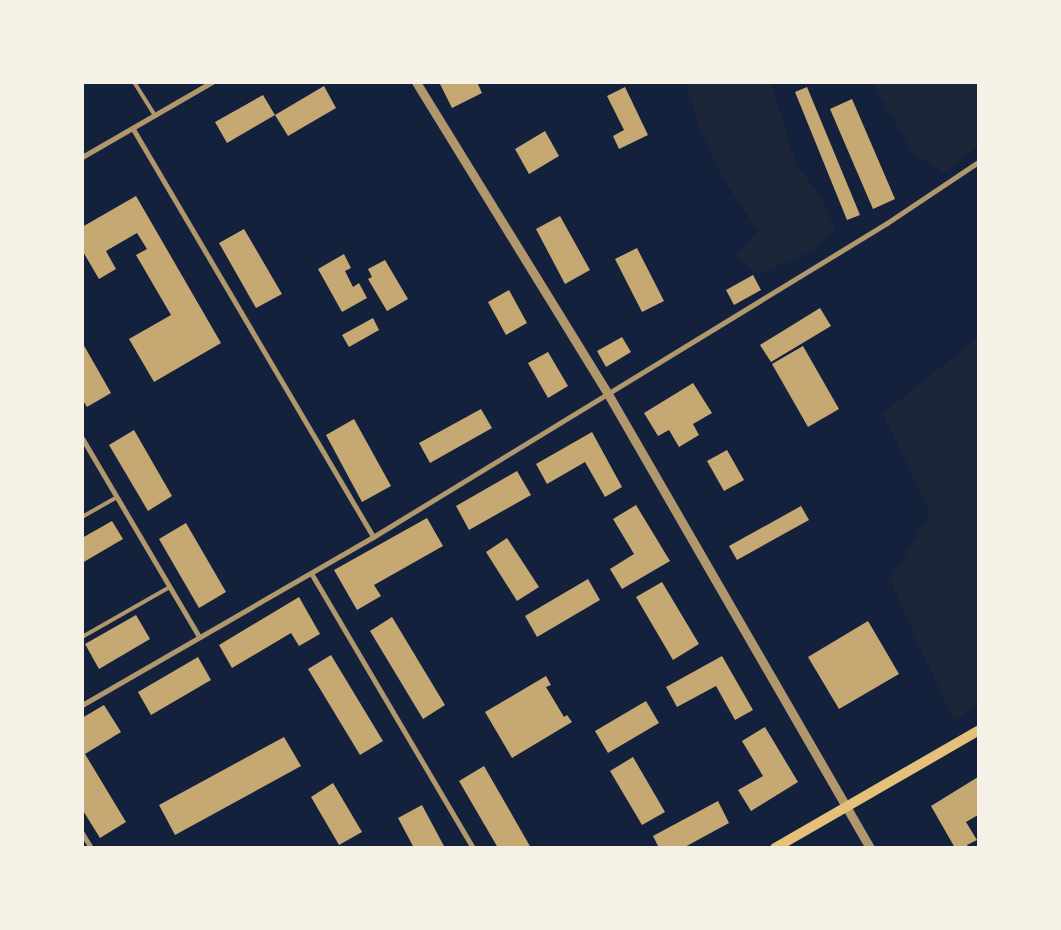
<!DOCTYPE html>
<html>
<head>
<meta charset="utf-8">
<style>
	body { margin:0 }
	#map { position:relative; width:1061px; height:930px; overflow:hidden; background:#14213d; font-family:"Noto Serif",serif }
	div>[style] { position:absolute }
	.green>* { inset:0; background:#1d2539 }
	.building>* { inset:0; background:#c6a872 }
	.service>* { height:4px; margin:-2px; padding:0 2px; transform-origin:2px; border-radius:2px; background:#b1986c }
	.minor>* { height:5px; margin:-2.5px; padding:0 2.5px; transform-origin:2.5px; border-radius:2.5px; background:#b1986c }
	.tertiary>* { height:9px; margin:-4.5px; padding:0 4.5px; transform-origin:4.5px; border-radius:4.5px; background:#b1986c }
	.secondary>* { height:10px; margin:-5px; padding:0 5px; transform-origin:5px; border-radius:5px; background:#e5c07b }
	span { translate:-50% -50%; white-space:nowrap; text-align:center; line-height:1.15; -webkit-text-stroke:4px #f6f1e7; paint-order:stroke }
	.frame { position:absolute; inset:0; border:84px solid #f6f1e7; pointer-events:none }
</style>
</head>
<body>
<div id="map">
	<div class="green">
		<i style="clip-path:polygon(691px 82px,771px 83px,796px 164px,822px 198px,835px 229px,815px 248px,759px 275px,736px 255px,758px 231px,724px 180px,699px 128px,687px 86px)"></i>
		<i style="clip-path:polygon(870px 83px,978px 83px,978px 146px,944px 172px,913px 153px,874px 85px)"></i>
		<i style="clip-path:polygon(978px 338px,978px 705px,953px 720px,890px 580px,930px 514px,883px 413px)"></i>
	</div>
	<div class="building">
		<i style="clip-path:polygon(439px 82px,477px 82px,482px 93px,452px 108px)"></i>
		<i style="clip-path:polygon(324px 86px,336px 108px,288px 136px,275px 115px)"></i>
		<i style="clip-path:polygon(625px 87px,648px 135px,619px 149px,613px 136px,624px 130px,607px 96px)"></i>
		<i style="clip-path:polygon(807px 87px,860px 215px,847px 220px,795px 92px)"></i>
		<i style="clip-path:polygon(263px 95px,275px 115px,227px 143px,215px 122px)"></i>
		<i style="clip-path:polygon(852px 99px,895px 199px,873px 209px,830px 109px)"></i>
		<i style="clip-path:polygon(545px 131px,559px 156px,529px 174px,515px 149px)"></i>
		<i style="clip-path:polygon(136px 196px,221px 343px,154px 382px,129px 339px,171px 315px,136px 255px,147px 249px,137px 233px,106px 251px,116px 269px,99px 279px,82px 250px,82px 227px)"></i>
		<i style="clip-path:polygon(560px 216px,590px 270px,565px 284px,536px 229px)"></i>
		<i style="clip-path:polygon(244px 229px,282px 294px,256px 308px,219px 243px)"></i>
		<i style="clip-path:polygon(637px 248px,664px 301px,642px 312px,615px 259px)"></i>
		<i style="clip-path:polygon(344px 254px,351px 268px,345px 271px,353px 287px,359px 283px,367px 298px,342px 312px,318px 269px)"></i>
		<i style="clip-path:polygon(385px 260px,408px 299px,387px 311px,368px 279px,372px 277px,368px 269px)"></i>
		<i style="clip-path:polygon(753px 275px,761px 290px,734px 305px,726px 290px)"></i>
		<i style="clip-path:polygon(509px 290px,527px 323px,506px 335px,488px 302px)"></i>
		<i style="clip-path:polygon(820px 308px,831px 326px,771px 362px,760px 345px)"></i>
		<i style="clip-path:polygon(373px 318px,379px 330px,349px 347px,342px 335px)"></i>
		<i style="clip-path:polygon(622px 337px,631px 352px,606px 367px,597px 351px)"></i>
		<i style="clip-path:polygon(82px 342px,111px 393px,87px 407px,82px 399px)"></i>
		<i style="clip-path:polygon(803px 346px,839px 409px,808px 427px,772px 364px)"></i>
		<i style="clip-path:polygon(548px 352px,568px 386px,548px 398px,528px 363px)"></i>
		<i style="clip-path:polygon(693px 383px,712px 413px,693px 424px,699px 435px,679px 447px,669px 430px,658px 436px,644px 413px)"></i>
		<i style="clip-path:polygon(481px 409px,492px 428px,430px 463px,419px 443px)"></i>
		<i style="clip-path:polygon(354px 419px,391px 486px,362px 502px,326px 435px)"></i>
		<i style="clip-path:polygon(134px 430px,172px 496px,148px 511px,109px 445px)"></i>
		<i style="clip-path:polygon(592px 432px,622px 487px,605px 497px,585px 462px,547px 484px,536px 464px)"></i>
		<i style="clip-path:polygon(727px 450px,744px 480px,724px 491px,707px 461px)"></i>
		<i style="clip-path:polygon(517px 471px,531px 495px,469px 530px,456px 506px)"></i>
		<i style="clip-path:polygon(636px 505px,670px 561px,622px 589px,610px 569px,634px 554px,613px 519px)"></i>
		<i style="clip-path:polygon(801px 506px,809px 520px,737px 560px,729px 546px)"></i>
		<i style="clip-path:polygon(427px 518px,443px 546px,374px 585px,381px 596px,357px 610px,334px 570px)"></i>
		<i style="clip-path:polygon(112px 521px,123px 539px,82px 563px,82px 538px)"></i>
		<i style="clip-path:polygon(186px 523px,226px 592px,199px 608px,159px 539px)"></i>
		<i style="clip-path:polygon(507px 538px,539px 587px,517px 601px,486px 552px)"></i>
		<i style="clip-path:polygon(588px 579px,600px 600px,537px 637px,525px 616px)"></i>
		<i style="clip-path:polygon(662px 582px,699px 644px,673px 660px,636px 597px)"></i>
		<i style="clip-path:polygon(299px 597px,320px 634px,299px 646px,291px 633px,232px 668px,219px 645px)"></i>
		<i style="clip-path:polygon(136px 615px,150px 639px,99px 669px,85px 644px)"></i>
		<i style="clip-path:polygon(392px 617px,445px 705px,423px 719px,370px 631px)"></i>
		<i style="clip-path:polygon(868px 621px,899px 674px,839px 709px,808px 657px)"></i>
		<i style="clip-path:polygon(331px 655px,383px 741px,360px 755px,308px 669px)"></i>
		<i style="clip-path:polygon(722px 656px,753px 710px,735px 720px,716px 686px,677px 707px,666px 687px)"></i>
		<i style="clip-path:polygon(198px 657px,211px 680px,151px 715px,138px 692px)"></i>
		<i style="clip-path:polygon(546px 676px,551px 685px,546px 687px,564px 717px,567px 715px,572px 722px,512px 758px,485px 712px)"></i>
		<i style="clip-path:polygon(646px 701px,659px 723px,608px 753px,595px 731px)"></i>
		<i style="clip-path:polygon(104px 705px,121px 732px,85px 754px,126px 822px,100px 838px,82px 809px,82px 718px)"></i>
		<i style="clip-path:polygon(765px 727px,798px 782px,751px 811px,738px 790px,763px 776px,742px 741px)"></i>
		<i style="clip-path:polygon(284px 737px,301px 766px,175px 835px,159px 805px)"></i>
		<i style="clip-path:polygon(633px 757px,665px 812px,642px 825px,610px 771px)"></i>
		<i style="clip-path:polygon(484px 766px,531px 848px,498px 848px,459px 781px)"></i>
		<i style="clip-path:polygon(978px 777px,978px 815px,966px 822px,977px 840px,967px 845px,969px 848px,955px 848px,931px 806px)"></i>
		<i style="clip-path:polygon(333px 783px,362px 832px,339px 845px,311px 797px)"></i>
		<i style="clip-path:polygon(718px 801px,729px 823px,683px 848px,659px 848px,653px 836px)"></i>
		<i style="clip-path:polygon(422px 805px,445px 848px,414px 848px,398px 818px)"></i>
	</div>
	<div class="service">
		<i style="left:134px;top:82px;width:40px;rotate:58deg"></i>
		<i style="left:82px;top:517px;width:40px;rotate:-29.7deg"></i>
		<i style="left:82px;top:637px;width:101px;rotate:-29.6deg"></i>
	</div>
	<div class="minor">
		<i style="left:133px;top:129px;width:473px;rotate:59.5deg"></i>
		<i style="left:82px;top:157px;width:150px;rotate:-30deg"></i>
		<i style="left:82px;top:438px;width:231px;rotate:59.5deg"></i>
		<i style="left:311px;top:573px;width:319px;rotate:59.5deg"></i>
		<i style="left:82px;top:705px;width:336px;rotate:-30deg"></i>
		<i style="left:373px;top:537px;width:602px;rotate:-31.42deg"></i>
		<i style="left:887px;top:223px;width:110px;rotate:-33.8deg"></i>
		<i style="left:82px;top:833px;width:17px;rotate:59deg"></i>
	</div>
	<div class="tertiary">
		<i style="left:416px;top:82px;width:366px;rotate:58.4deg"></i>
		<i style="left:608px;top:394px;width:524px;rotate:60.01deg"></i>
	</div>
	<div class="secondary">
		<i style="left:775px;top:848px;width:234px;rotate:-30deg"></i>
	</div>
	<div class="frame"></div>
</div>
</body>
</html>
